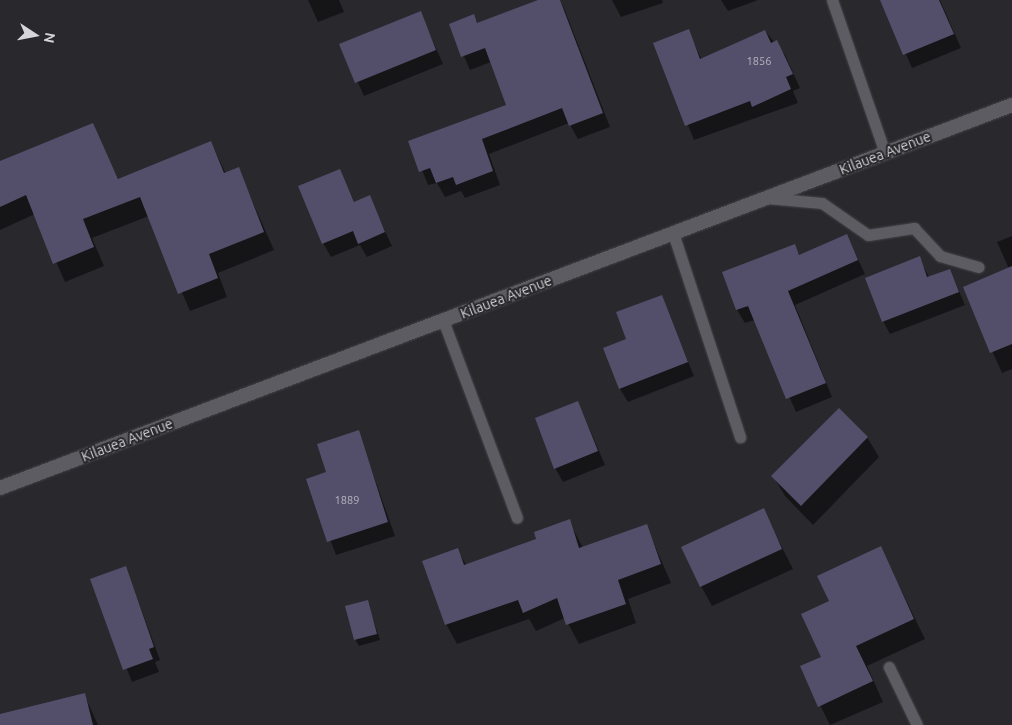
<!DOCTYPE html>
<html>
<head>
<meta charset="utf-8">
<style>
	body { margin:0 }
	#map { position:relative; width:1012px; height:725px; overflow:hidden; background:#29282d; font-family:Ubuntu,sans-serif }
	div>[style] { position:absolute }
	.shadow>* { inset:0; background:#0007 }
	.building>* { inset:0; background:#534f6b }
	.roads { filter:drop-shadow(0 0 1px #444449) drop-shadow(0 0 1px #444449) }
	.service>* { height:11px; margin:-5.5px; padding:0 5.5px; transform-origin:5.5px; border-radius:5.5px; background:#5d5c63 }
	.tertiary>* { height:14px; margin:-7px; padding:0 7px; transform-origin:7px; border-radius:7px; background:#5d5c63 }
	span { translate:-50% -50%; white-space:nowrap; text-align:center; line-height:1.15; -webkit-text-stroke:4px #29282d; paint-order:stroke }
	.number-label { font-size:11px; color:#b5b4be }
	.number-label span { -webkit-text-stroke-width:0 }
	.street-label { font-size:14px; color:#d6d6d9 }
	.north { position:absolute; left:10px; top:10px; width:50px; height:50px; -webkit-text-stroke:4px #29282d; paint-order:stroke; rotate:101deg; font-size:14px; font-weight:700; line-height:20px; text-align:center; color:#d6d6d9 }
	.north::after { content:''; display:block; margin:auto; width:18px; height:22px; background:#d6d6d9; clip-path:polygon(50% 0,100% 100%,50% 72%,0 100%) }
</style>
</head>
<body>
<div id="map">
	<div class="shadow">
		<i style="clip-path:polygon(308px 0,339px 0,344px 12px,318px 22px)"></i>
		<i style="clip-path:polygon(541px 0,560px 0,564px 8px,610px 127px,578px 139px,569px 123px,489px 154px,500px 185px,465px 198px,461px 191px,445px 197px,437px 183px,428px 185px,410px 141px,508px 105px,491px 62px,470px 70px,450px 25px,473px 16px,478px 24px)"></i>
		<i style="clip-path:polygon(612px 0,662px 0,663px 3px,621px 17px)"></i>
		<i style="clip-path:polygon(721px 0,758px 0,728px 11px)"></i>
		<i style="clip-path:polygon(882px 0,940px 0,961px 48px,912px 68px)"></i>
		<i style="clip-path:polygon(420px 12px,443px 64px,364px 96px,341px 45px)"></i>
		<i style="clip-path:polygon(688px 31px,702px 60px,765px 31px,785px 55px,800px 88px,793px 91px,798px 103px,694px 140px,655px 44px)"></i>
		<i style="clip-path:polygon(92px 125px,119px 180px,211px 142px,226px 174px,238px 169px,274px 250px,218px 273px,227px 297px,190px 311px,149px 216px,92px 238px,104px 266px,65px 282px,35px 214px,0 230px,0 162px)"></i>
		<i style="clip-path:polygon(339px 170px,355px 203px,369px 197px,392px 246px,367px 257px,360px 245px,331px 257px,323px 243px)"></i>
		<i style="clip-path:polygon(847px 236px,865px 274px,795px 305px,832px 397px,796px 412px,755px 320px,745px 323px,737px 310px,794px 246px,800px 256px)"></i>
		<i style="clip-path:polygon(1012px 236px,1012px 369px,1002px 373px,964px 288px,1009px 269px,997px 242px)"></i>
		<i style="clip-path:polygon(919px 258px,929px 277px,950px 270px,965px 305px,890px 334px,883px 321px)"></i>
		<i style="clip-path:polygon(661px 296px,694px 376px,628px 402px,620px 389px,628px 340px)"></i>
		<i style="clip-path:polygon(578px 402px,605px 465px,563px 482px,555px 468px)"></i>
		<i style="clip-path:polygon(358px 432px,395px 536px,336px 555px,308px 480px,328px 473px)"></i>
		<i style="clip-path:polygon(867px 437px,879px 457px,813px 525px,785px 496px,773px 476px)"></i>
		<i style="clip-path:polygon(763px 510px,793px 569px,712px 606px,701px 586px)"></i>
		<i style="clip-path:polygon(569px 521px,583px 548px,646px 525px,671px 583px,628px 599px,636px 623px,579px 644px,565px 618px,536px 631px,529px 619px,457px 644px,446px 624px,457px 550px,467px 566px,537px 539px)"></i>
		<i style="clip-path:polygon(880px 547px,925px 639px,867px 666px,883px 702px,830px 725px,801px 667px,823px 657px,830px 602px)"></i>
		<i style="clip-path:polygon(126px 568px,160px 660px,155px 662px,159px 672px,132px 682px,92px 580px)"></i>
		<i style="clip-path:polygon(367px 601px,380px 640px,359px 646px,355px 639px)"></i>
		<i style="clip-path:polygon(84px 694px,98px 725px,10px 725px)"></i>
	</div>
	<div class="building">
		<i style="clip-path:polygon(538px 0,560px 0,603px 113px,569px 126px,562px 108px,482px 139px,493px 171px,456px 185px,453px 177px,436px 183px,430px 168px,419px 172px,408px 141px,506px 105px,485px 48px,461px 57px,449px 24px,474px 14px,477px 23px)"></i>
		<i style="clip-path:polygon(880px 0,939px 0,954px 34px,903px 55px)"></i>
		<i style="clip-path:polygon(421px 11px,436px 50px,355px 83px,339px 44px)"></i>
		<i style="clip-path:polygon(689px 29px,700px 59px,765px 30px,771px 43px,777px 40px,793px 74px,786px 77px,791px 89px,752px 107px,750px 101px,685px 126px,653px 43px)"></i>
		<i style="clip-path:polygon(93px 123px,118px 179px,211px 141px,224px 173px,239px 167px,264px 232px,209px 254px,218px 278px,178px 294px,140px 197px,83px 219px,94px 247px,53px 264px,26px 195px,0 207px,0 161px)"></i>
		<i style="clip-path:polygon(340px 169px,354px 202px,370px 195px,385px 232px,358px 244px,353px 231px,322px 244px,298px 186px)"></i>
		<i style="clip-path:polygon(847px 234px,858px 260px,788px 291px,826px 383px,786px 399px,748px 306px,736px 310px,722px 272px,795px 244px,799px 255px)"></i>
		<i style="clip-path:polygon(920px 256px,927px 277px,950px 269px,959px 292px,882px 322px,865px 278px)"></i>
		<i style="clip-path:polygon(1012px 266px,1012px 344px,990px 353px,963px 287px)"></i>
		<i style="clip-path:polygon(662px 295px,688px 362px,619px 389px,603px 348px,626px 339px,616px 312px)"></i>
		<i style="clip-path:polygon(578px 401px,598px 451px,554px 469px,535px 418px)"></i>
		<i style="clip-path:polygon(839px 408px,868px 437px,801px 506px,771px 476px)"></i>
		<i style="clip-path:polygon(359px 430px,388px 522px,327px 542px,306px 479px,326px 472px,317px 444px)"></i>
		<i style="clip-path:polygon(764px 508px,782px 549px,700px 587px,681px 547px)"></i>
		<i style="clip-path:polygon(570px 519px,579px 548px,647px 524px,661px 564px,618px 580px,626px 604px,566px 625px,557px 598px,523px 613px,518px 600px,445px 625px,422px 561px,458px 548px,464px 565px,536px 539px,534px 532px)"></i>
		<i style="clip-path:polygon(881px 546px,914px 619px,856px 646px,873px 681px,818px 707px,800px 666px,821px 657px,801px 614px,829px 601px,817px 576px)"></i>
		<i style="clip-path:polygon(126px 566px,154px 647px,149px 649px,153px 659px,123px 670px,90px 579px)"></i>
		<i style="clip-path:polygon(368px 600px,377px 634px,354px 640px,345px 606px)"></i>
		<i style="clip-path:polygon(85px 693px,93px 725px,0 725px,0 714px)"></i>
	</div>
	<div class="roads">
		<div class="service">
			<i style="left:832px;top:0;width:162px;rotate:70.9deg"></i>
			<i style="left:767px;top:198px;width:55px;rotate:5.2deg"></i>
			<i style="left:822px;top:203px;width:56px;rotate:34.8deg"></i>
			<i style="left:868px;top:235px;width:47px;rotate:-8.7deg"></i>
			<i style="left:914px;top:228px;width:38px;rotate:47deg"></i>
			<i style="left:940px;top:256px;width:40px;rotate:16deg"></i>
			<i style="left:673px;top:233px;width:215px;rotate:71.8deg"></i>
			<i style="left:443px;top:320px;width:211px;rotate:69.5deg"></i>
			<i style="left:889px;top:667px;width:64px;rotate:64.2deg"></i>
		</div>
		<div class="tertiary">
			<i style="left:0;top:488px;width:1082px;rotate:-20.73deg"></i>
		</div>
	</div>
	<div class="number-label">
		<span style="left:759px;top:61px">1856</span>
		<span style="left:347px;top:500px">1889</span>
	</div>
	<div class="street-label">
		<span style="left:885px;top:153px;rotate:-21deg">Kilauea Avenue</span>
		<span style="left:506px;top:297px;rotate:-21deg">Kilauea Avenue</span>
		<span style="left:127px;top:440px;rotate:-21deg">Kilauea Avenue</span>
	</div>
	<div class="north">N</div>
</div>
</body>
</html>
